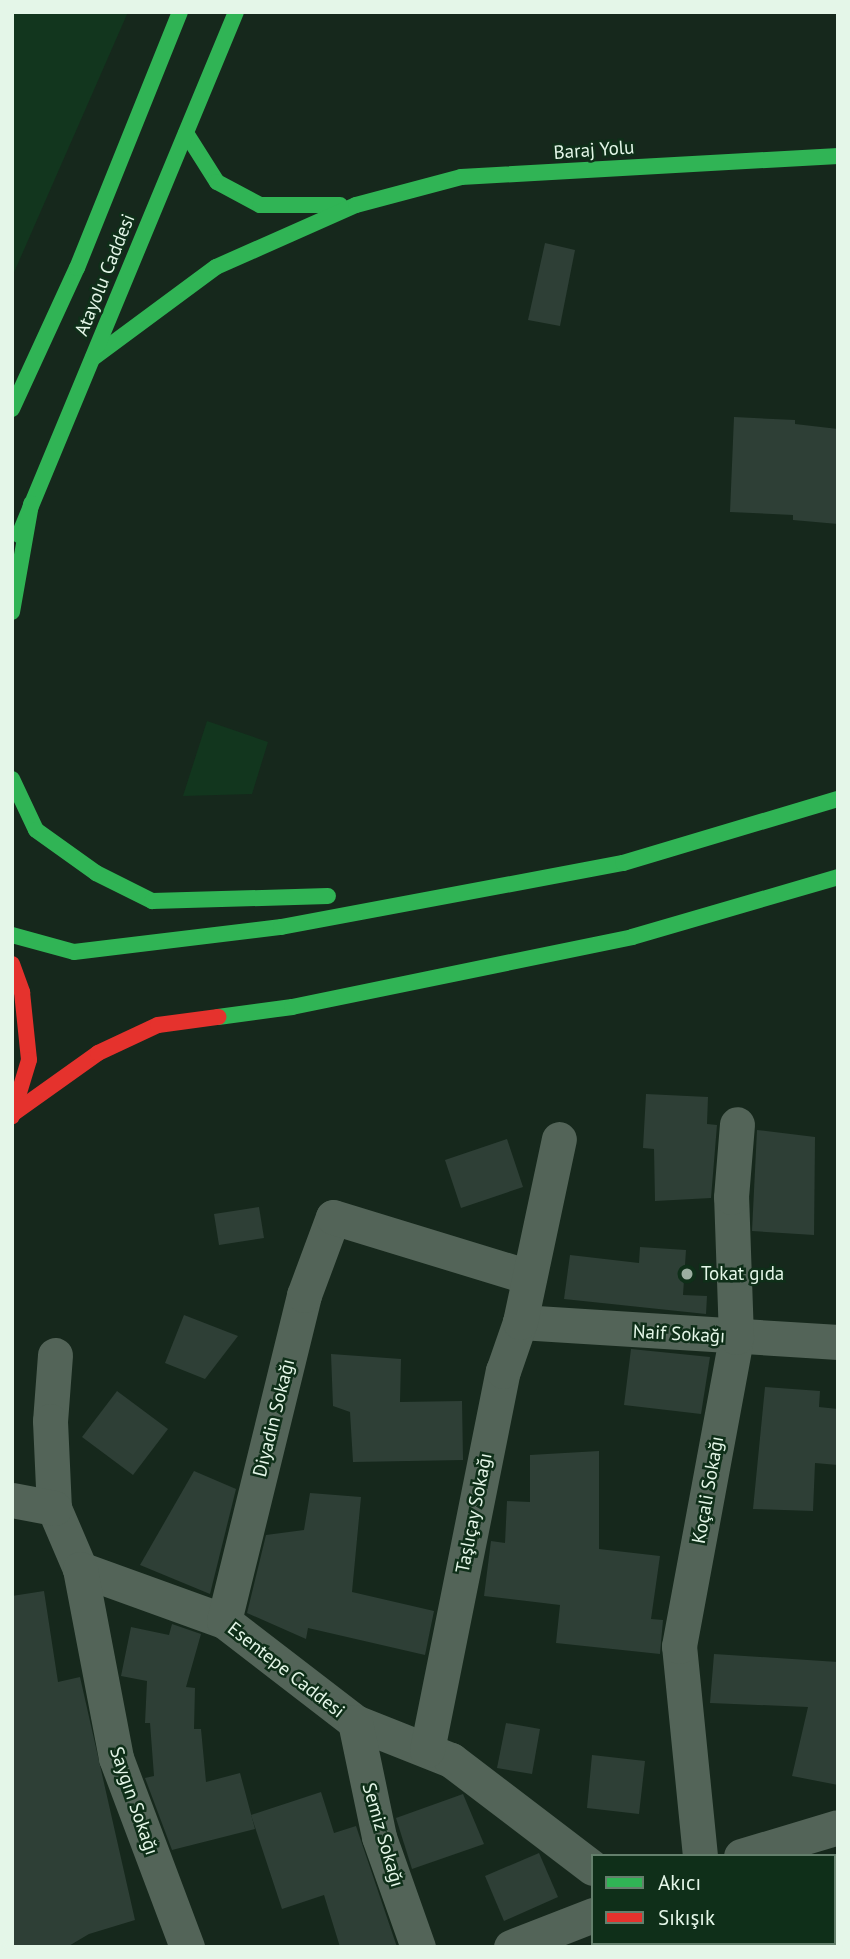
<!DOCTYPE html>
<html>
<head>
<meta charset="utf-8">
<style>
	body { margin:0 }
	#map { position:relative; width:850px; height:1959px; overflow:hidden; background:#16281c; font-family:"PT Sans",sans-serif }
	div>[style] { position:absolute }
	.built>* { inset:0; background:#12361e }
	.building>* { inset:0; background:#2e3f36 }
	.street>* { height:35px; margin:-17.5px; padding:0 17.5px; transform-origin:17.5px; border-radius:17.5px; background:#536458 }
	.fast>* { height:16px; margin:-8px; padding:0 8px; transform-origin:8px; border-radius:8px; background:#30b455 }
	.jam>* { height:16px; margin:-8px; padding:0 8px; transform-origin:8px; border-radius:8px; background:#e5322d }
	.dots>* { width:19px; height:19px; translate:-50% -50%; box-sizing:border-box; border:4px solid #0f2f19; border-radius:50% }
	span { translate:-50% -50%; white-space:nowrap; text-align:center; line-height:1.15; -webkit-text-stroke:5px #0f2f19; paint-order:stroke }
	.street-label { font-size:19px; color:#e4f6e8 }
	.poi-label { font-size:19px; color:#e4f6e8 }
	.left { translate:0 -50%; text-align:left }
	.frame { position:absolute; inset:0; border:14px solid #e4f6e8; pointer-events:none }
	.legend { position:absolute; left:591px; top:1854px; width:245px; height:91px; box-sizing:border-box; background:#0f2f19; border:2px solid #647f6c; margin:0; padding:9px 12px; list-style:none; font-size:21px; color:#e4f6e8 }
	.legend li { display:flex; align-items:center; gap:14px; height:35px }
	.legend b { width:35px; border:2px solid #647f6c }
</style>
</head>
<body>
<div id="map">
	<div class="built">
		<i style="clip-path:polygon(12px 12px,128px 12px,12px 277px)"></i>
		<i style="clip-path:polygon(207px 721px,268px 742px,252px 794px,183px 796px)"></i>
	</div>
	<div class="building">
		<i style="clip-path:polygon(545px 243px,575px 250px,560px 326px,528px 320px)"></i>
		<i style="clip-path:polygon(734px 417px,795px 420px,795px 424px,838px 429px,838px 524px,793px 520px,793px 515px,730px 512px)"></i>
		<i style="clip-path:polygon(646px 1094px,708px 1097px,707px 1124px,717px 1125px,711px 1198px,655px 1201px,654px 1149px,643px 1148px)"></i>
		<i style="clip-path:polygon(757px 1130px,815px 1137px,814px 1235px,752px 1231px)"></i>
		<i style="clip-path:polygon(507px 1139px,523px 1187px,461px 1208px,445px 1160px)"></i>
		<i style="clip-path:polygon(259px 1207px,264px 1238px,219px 1245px,214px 1214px)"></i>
		<i style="clip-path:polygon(640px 1247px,686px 1250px,683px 1295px,707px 1296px,706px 1314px,564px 1299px,570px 1255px,639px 1263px)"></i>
		<i style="clip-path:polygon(184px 1315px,238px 1336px,205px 1379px,165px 1363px)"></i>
		<i style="clip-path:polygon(631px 1349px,710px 1357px,701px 1414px,624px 1405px)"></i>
		<i style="clip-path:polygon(331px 1354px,401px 1359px,400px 1402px,462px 1401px,463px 1460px,353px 1462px,350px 1412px,333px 1406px)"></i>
		<i style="clip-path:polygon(765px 1387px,820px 1391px,819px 1407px,838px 1409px,838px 1465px,815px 1463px,813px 1511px,753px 1509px)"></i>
		<i style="clip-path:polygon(117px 1391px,168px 1429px,133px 1475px,82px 1437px)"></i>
		<i style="clip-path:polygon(599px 1451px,599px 1549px,660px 1556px,651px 1619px,663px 1620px,660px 1654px,556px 1643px,560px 1605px,484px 1596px,491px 1541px,505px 1543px,507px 1501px,530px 1502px,530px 1455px)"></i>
		<i style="clip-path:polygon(194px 1471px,236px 1489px,210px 1594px,140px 1565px)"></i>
		<i style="clip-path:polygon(310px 1493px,361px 1497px,352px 1592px,434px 1611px,425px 1655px,308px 1628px,306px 1639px,247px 1613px,266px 1535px,304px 1530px)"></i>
		<i style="clip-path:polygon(44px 1591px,58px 1682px,80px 1677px,135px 1920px,89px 1934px,67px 1947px,12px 1947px,12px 1596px)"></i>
		<i style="clip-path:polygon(172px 1624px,201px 1634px,186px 1687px,195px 1688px,194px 1729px,201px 1729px,206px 1782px,240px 1773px,255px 1829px,172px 1850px,145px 1778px,154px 1776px,150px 1723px,145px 1723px,147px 1681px,121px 1676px,131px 1627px,169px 1635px)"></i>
		<i style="clip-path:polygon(714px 1654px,838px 1662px,838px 1785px,792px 1776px,808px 1707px,710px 1703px)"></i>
		<i style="clip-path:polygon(506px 1723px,540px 1729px,532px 1774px,497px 1768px)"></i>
		<i style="clip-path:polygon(592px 1755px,645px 1761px,639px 1814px,587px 1808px)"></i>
		<i style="clip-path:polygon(321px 1792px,334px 1833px,356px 1826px,397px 1947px,340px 1947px,324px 1895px,282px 1909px,251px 1815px)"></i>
		<i style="clip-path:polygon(463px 1794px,484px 1844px,412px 1869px,396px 1818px)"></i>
		<i style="clip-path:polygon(539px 1853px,558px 1897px,504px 1921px,485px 1876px)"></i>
	</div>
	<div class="street">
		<i style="left:520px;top:1322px;width:319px;rotate:3.6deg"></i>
		<i style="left:55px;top:1355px;width:66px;rotate:94.3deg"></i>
		<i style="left:50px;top:1421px;width:87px;rotate:87.4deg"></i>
		<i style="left:54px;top:1508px;width:66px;rotate:66.9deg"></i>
		<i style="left:80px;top:1569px;width:153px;rotate:19.9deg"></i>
		<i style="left:224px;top:1621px;width:165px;rotate:37.6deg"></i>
		<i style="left:355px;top:1722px;width:103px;rotate:21.6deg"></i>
		<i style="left:451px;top:1760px;width:178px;rotate:37.3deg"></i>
		<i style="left:12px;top:1500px;width:43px;rotate:10.8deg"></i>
		<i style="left:80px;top:1569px;width:192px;rotate:79.2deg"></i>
		<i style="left:116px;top:1758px;width:202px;rotate:69.4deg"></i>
		<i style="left:224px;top:1621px;width:336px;rotate:-76.2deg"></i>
		<i style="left:304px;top:1295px;width:83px;rotate:-69.6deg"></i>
		<i style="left:333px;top:1217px;width:205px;rotate:17deg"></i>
		<i style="left:355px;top:1722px;width:117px;rotate:78.2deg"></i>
		<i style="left:379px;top:1837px;width:117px;rotate:70.5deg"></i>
		<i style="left:427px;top:1750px;width:387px;rotate:-78.7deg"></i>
		<i style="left:503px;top:1371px;width:52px;rotate:-70.9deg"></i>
		<i style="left:520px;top:1322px;width:187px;rotate:-78deg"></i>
		<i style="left:700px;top:1856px;width:211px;rotate:-95.7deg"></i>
		<i style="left:679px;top:1646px;width:314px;rotate:-79.5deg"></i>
		<i style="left:736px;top:1337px;width:140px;rotate:-92deg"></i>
		<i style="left:731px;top:1197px;width:73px;rotate:-85.3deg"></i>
		<i style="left:741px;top:1856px;width:101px;rotate:-16.6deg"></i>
		<i style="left:676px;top:1943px;width:5px;rotate:53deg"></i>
		<i style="left:511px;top:1947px;width:88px;rotate:-21.3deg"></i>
	</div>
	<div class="fast">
		<i style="left:186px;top:133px;width:58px;rotate:57.7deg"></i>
		<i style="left:217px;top:182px;width:49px;rotate:28.1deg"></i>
		<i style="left:260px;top:205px;width:80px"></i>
		<i style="left:93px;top:358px;width:153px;rotate:-36.5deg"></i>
		<i style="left:216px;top:267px;width:153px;rotate:-23.9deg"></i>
		<i style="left:356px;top:205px;width:109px;rotate:-14.9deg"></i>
		<i style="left:461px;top:177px;width:378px;rotate:-3.2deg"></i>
		<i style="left:12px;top:409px;width:155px;rotate:-65.3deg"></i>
		<i style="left:77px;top:268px;width:276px;rotate:-68.1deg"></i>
		<i style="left:19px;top:535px;width:566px;rotate:-67.47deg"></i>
		<i style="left:12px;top:612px;width:110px;rotate:-80deg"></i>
		<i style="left:12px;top:779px;width:56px;rotate:64.8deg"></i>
		<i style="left:36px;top:830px;width:74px;rotate:35.6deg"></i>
		<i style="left:96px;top:873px;width:63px;rotate:26.6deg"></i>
		<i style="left:152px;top:901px;width:176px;rotate:-1.6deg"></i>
		<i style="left:12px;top:935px;width:64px;rotate:15.3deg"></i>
		<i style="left:74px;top:952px;width:209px;rotate:-6.9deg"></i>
		<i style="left:281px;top:927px;width:348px;rotate:-10.6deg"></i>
		<i style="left:623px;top:863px;width:224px;rotate:-16.6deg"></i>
		<i style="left:218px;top:1017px;width:75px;rotate:-7.7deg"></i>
		<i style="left:292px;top:1007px;width:347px;rotate:-11.6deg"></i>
		<i style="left:632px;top:937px;width:215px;rotate:-16.2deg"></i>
	</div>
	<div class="jam">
		<i style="left:12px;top:964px;width:30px;rotate:70deg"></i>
		<i style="left:22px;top:992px;width:68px;rotate:84.1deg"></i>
		<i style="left:29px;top:1060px;width:59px;rotate:106.9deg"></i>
		<i style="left:14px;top:1113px;width:103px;rotate:-35.5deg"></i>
		<i style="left:98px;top:1053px;width:66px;rotate:-25deg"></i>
		<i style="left:158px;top:1025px;width:61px;rotate:-7.6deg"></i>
	</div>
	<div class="dots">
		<i style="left:687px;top:1274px;background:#9caea1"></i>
	</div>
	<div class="street-label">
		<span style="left:594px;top:150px;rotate:-4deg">Baraj Yolu</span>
		<span style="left:105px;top:275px;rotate:-68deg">Atayolu Caddesi</span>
		<span style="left:679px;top:1334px;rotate:3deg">Naif Sokağı</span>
		<span style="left:274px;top:1418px;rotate:-76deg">Diyadin Sokağı</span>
		<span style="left:708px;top:1490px;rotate:-80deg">Koçali Sokağı</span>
		<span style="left:474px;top:1513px;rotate:-79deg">Taşlıçay Sokağı</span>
		<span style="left:286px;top:1670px;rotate:38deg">Esentepe Caddesi</span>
		<span style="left:134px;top:1801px;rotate:71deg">Saygın Sokağı</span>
		<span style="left:383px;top:1835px;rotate:74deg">Semiz Sokağı</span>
	</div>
	<div class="poi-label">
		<span class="left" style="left:701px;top:1274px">Tokat gıda</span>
	</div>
	<div class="frame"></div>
	<ul class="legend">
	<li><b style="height:9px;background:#30b455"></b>Akıcı</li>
	<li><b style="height:9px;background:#e5322d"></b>Sıkışık</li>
	</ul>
</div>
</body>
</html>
